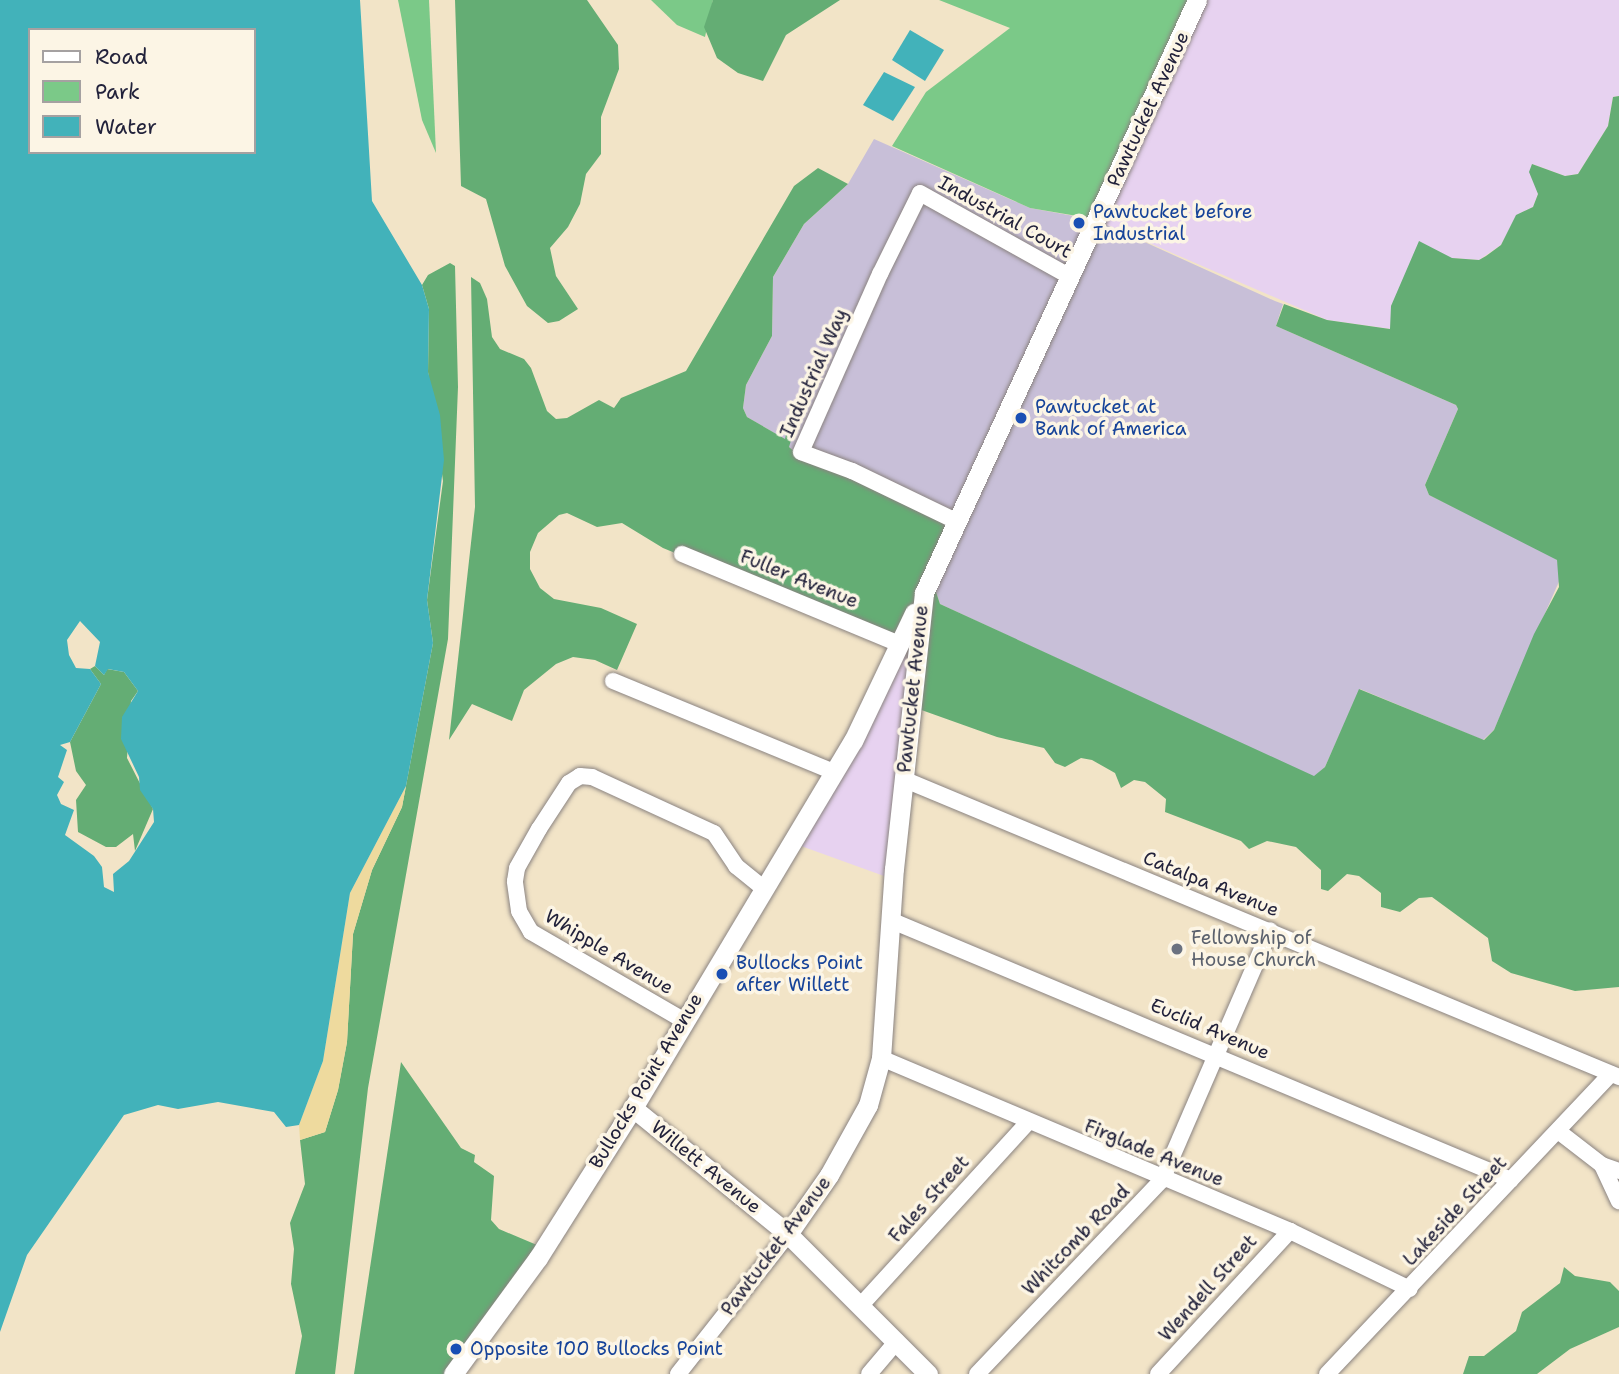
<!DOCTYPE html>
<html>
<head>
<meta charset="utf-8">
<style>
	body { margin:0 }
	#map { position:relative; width:1619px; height:1374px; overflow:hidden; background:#f2e4c7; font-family:"Shantell Sans",sans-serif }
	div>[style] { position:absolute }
	.built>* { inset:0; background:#e7d2f0 }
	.industrial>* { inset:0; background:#c8bfd8 }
	.green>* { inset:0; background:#7bc988 }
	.forest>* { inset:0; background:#64ad74 }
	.sand>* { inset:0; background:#eeda9e }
	.water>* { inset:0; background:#42b2ba }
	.roads { filter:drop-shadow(0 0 2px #8a8381) drop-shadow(0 0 2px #8a8381) }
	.minor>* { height:16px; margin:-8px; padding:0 8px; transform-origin:8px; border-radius:8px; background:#fff }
	.major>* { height:19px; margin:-9.5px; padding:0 9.5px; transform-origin:9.5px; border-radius:9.5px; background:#fff }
	.dots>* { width:19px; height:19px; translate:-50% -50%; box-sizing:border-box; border:4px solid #fcf5e5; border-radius:50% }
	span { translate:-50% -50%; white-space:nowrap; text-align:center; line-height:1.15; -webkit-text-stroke:7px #fcf5e5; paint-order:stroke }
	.street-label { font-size:19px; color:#22223b }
	.transit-label { font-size:19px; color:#164399 }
	.left { translate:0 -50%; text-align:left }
	.worship-label { font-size:19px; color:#5b616d }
	.legend { position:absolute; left:28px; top:28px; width:228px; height:126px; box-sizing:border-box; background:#fcf5e5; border:2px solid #a5a1a1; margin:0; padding:9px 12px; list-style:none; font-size:21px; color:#22223b }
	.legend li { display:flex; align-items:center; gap:14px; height:35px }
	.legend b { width:35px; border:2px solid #a5a1a1 }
</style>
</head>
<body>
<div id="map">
	<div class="built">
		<i style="clip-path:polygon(1197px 0,1619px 0,1619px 96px,1613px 97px,1608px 126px,1578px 174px,1565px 176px,1532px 164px,1538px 194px,1533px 207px,1517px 215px,1501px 245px,1479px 260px,1451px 258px,1397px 296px,1391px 306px,1391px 329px,1327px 320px,1096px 220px)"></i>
		<i style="clip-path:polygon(916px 615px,895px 880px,790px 842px)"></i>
	</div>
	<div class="industrial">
		<i style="clip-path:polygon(874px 139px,1030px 208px,1096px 220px,1275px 301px,1283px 304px,1276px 326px,1456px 405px,1458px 409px,1425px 485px,1429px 495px,1547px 553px,1557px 560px,1561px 577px,1494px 730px,1483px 740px,1360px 689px,1325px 767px,1314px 777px,1287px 765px,940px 604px,932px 580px,789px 447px,788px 431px,786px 440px,747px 417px,743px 408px,746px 385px,772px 336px,773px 277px,804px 224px,848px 184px)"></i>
	</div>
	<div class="green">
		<i style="clip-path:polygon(398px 0,429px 0,436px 153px,422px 120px)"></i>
		<i style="clip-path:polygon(651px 0,713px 0,705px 37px,677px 25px)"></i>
		<i style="clip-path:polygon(939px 0,1197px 0,1089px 218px,1030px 208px,892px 146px,926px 92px,1010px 28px)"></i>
	</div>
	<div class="forest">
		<i style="clip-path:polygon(455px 0,587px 0,618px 45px,619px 69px,601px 117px,601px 154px,586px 174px,580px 204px,568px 227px,550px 248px,556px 276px,578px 309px,559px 321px,548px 323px,527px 306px,505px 266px,486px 199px,461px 186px)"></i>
		<i style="clip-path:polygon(713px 0,840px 0,786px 35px,763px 81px,738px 73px,717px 58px,704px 27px)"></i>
		<i style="clip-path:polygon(1619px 96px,1619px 987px,1575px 991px,1511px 973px,1492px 961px,1488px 938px,1432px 897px,1419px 898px,1400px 912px,1381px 907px,1381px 893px,1359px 876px,1347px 874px,1328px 891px,1321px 889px,1321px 870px,1296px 847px,1267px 841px,1249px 849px,1241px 841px,1165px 812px,1166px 799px,1145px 782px,1134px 780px,1121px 788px,1115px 773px,1092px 760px,1081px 758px,1065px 767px,1055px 763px,1044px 748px,997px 737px,913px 707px,915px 647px,904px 638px,791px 601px,663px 548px,622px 523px,597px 527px,567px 513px,559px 515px,538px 533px,530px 552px,530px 569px,540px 588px,554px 599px,601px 608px,637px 624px,617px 670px,595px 660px,573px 657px,556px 664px,524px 690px,512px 721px,472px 704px,449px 740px,475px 507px,471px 277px,480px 283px,487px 299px,492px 337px,500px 349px,524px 359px,531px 368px,547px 411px,556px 419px,567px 418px,599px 400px,614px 408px,621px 398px,686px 371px,794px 186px,818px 168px,848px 184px,804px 224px,773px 277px,772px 336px,746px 385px,743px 408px,747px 417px,785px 439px,787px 430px,793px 434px,789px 447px,796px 453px,958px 521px,932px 580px,940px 604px,1314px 776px,1325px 767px,1359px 689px,1484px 740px,1494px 730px,1534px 634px,1559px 587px,1557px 560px,1429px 495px,1425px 485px,1458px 409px,1456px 405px,1276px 326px,1284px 304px,1327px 320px,1390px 329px,1391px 306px,1419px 241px,1452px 258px,1479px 260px,1486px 256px,1501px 245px,1516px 215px,1533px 207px,1538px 194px,1529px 172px,1532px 164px,1565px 176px,1578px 174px,1608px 126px,1613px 97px)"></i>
		<i style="clip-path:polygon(450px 263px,455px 266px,458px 387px,448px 639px,368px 1088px,335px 1374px,295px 1374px,302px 1336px,291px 1284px,294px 1249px,290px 1223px,305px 1184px,300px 1140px,325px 1132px,338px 1090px,347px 1042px,353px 934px,372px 870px,402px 807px,433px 643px,427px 600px,443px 481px,428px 372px,429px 309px,422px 285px,428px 275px)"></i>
		<i style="clip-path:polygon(95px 666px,104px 675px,107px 669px,124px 672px,138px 691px,131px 701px,127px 758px,153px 809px,135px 851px,133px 834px,116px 847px,106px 847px,78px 832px,76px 800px,86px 785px,76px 771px,70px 742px,101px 684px,90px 669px)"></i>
		<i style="clip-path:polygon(401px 1062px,461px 1148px,475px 1155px,474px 1162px,494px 1176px,491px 1220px,499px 1229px,544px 1248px,454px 1374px,354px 1374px)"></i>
		<i style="clip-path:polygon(1564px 1267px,1575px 1276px,1610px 1282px,1619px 1291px,1619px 1327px,1570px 1349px,1537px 1374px,1463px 1374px,1469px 1356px,1484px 1356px,1516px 1331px,1522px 1312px,1560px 1283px)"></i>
	</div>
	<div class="sand">
		<i style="clip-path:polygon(406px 786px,402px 807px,372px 870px,353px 934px,347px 1042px,338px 1090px,325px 1132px,300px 1140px,299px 1125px,323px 1061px,350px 893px)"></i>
	</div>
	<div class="water">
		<i style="clip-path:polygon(evenodd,0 0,360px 0,372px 201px,422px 285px,429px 309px,428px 372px,440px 415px,444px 460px,427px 600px,433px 643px,406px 786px,350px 893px,323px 1061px,299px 1125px,286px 1127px,274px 1112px,218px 1102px,178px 1109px,158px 1105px,124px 1115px,27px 1255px,0 1332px,0 0,30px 30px,254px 30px,254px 152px,30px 152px,30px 30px,0 0,80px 621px,100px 642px,95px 666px,104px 675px,108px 669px,124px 672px,138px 691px,122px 717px,121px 739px,139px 777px,140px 790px,153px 809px,154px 822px,129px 861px,113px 874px,114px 892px,104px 887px,102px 867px,94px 856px,65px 835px,74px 810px,61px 804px,57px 795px,64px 782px,58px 777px,67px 750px,60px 745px,70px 742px,101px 684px,90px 669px,76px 668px,69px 655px,67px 640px,80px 621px)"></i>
		<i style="clip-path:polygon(910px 30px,944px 50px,925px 81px,892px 60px)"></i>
		<i style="clip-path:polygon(884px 72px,915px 87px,893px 121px,863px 105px)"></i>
	</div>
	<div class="roads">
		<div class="minor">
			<i style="left:958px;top:522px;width:118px;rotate:-154.3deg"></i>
			<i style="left:852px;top:471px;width:54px;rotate:-159.6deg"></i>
			<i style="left:801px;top:452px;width:195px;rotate:-66.1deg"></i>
			<i style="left:880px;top:274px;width:90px;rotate:-63.7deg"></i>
			<i style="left:920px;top:193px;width:173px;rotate:29.1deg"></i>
			<i style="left:682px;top:554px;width:235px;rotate:22.5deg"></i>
			<i style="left:613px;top:681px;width:239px;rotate:22.4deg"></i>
			<i style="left:903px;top:779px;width:776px;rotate:22.6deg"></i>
			<i style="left:890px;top:920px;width:673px;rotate:22.72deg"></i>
			<i style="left:683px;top:1020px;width:176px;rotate:-149.9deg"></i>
			<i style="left:531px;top:932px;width:24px;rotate:-120deg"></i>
			<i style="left:519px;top:911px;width:30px;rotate:-98deg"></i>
			<i style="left:515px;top:881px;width:13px;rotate:-81deg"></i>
			<i style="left:517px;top:868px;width:45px;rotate:-60.6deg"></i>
			<i style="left:539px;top:829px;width:55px;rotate:-56.9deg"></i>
			<i style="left:569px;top:783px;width:13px;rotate:-32deg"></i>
			<i style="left:580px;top:776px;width:12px;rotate:5deg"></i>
			<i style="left:592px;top:777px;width:134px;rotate:24.7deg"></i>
			<i style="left:714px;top:833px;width:40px;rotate:56deg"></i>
			<i style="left:736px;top:866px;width:33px;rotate:39deg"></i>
			<i style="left:881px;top:1058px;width:444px;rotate:22.9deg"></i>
			<i style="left:1290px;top:1231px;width:133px;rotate:25.8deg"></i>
			<i style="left:1558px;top:1131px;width:56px;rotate:37.7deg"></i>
			<i style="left:1619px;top:1171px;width:18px;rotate:-161deg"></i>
			<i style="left:1602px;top:1165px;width:40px;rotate:65deg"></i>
			<i style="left:862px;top:1304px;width:245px;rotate:-47.6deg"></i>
			<i style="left:678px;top:1374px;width:178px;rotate:-51.8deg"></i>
			<i style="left:869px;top:1374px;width:43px;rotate:-49.7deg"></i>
			<i style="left:977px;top:1374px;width:268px;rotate:-46.4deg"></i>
			<i style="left:1162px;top:1180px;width:272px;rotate:-66.6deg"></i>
			<i style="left:1158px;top:1374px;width:195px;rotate:-47.3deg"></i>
			<i style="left:1327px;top:1374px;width:413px;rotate:-46.6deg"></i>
		</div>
		<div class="major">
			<i style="left:633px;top:1108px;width:200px;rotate:39.1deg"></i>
			<i style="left:788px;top:1234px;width:198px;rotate:45deg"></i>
			<i style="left:788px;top:1234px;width:72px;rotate:-55.2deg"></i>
			<i style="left:829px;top:1175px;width:80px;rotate:-60.9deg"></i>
			<i style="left:868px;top:1105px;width:49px;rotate:-74.5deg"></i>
			<i style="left:881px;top:1058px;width:189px;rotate:-86.1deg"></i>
			<i style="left:894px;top:869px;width:278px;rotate:-83.8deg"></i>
			<i style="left:924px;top:593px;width:653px;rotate:-65.28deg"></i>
			<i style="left:453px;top:1374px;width:144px;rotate:-53.8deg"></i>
			<i style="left:538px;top:1258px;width:178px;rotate:-57.7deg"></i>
			<i style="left:633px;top:1108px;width:428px;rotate:-59.1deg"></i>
			<i style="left:853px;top:741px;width:142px;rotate:-64.5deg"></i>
		</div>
	</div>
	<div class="dots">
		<i style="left:1079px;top:223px;background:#1a4fb4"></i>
		<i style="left:1021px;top:418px;background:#1a4fb4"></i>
		<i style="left:1177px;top:949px;background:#6b7280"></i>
		<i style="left:722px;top:974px;background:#1a4fb4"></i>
		<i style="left:456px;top:1349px;background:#1a4fb4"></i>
	</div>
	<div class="street-label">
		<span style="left:1148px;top:109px;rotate:-65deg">Pawtucket Avenue</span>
		<span style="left:1005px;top:217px;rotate:29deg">Industrial Court</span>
		<span style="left:814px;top:373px;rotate:-66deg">Industrial Way</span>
		<span style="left:799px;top:579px;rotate:22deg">Fuller Avenue</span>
		<span style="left:913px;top:689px;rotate:-84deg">Pawtucket Avenue</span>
		<span style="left:1211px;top:884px;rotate:22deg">Catalpa Avenue</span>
		<span style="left:609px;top:952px;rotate:31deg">Whipple Avenue</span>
		<span style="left:1210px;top:1029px;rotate:23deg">Euclid Avenue</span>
		<span style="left:646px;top:1081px;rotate:-59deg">Bullocks Point Avenue</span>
		<span style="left:1154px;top:1153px;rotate:22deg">Firglade Avenue</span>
		<span style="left:706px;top:1167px;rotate:39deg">Willett Avenue</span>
		<span style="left:929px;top:1199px;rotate:-48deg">Fales Street</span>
		<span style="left:1455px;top:1211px;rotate:-47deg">Lakeside Street</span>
		<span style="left:1076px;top:1240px;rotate:-46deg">Whitcomb Road</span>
		<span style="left:776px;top:1246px;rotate:-53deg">Pawtucket Avenue</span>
		<span style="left:1208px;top:1288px;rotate:-48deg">Wendell Street</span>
	</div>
	<div class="transit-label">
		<span class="left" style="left:1093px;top:223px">Pawtucket before<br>Industrial</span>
		<span class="left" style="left:1035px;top:418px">Pawtucket at<br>Bank of America</span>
		<span class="left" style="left:736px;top:974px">Bullocks Point<br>after Willett</span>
		<span class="left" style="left:470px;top:1349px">Opposite 100 Bullocks Point</span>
	</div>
	<div class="worship-label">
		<span class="left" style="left:1191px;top:949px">Fellowship of<br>House Church</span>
	</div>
	<ul class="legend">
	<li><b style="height:9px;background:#fff"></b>Road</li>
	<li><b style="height:19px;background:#7bc988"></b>Park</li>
	<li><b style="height:19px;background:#42b2ba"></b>Water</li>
	</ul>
</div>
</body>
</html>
